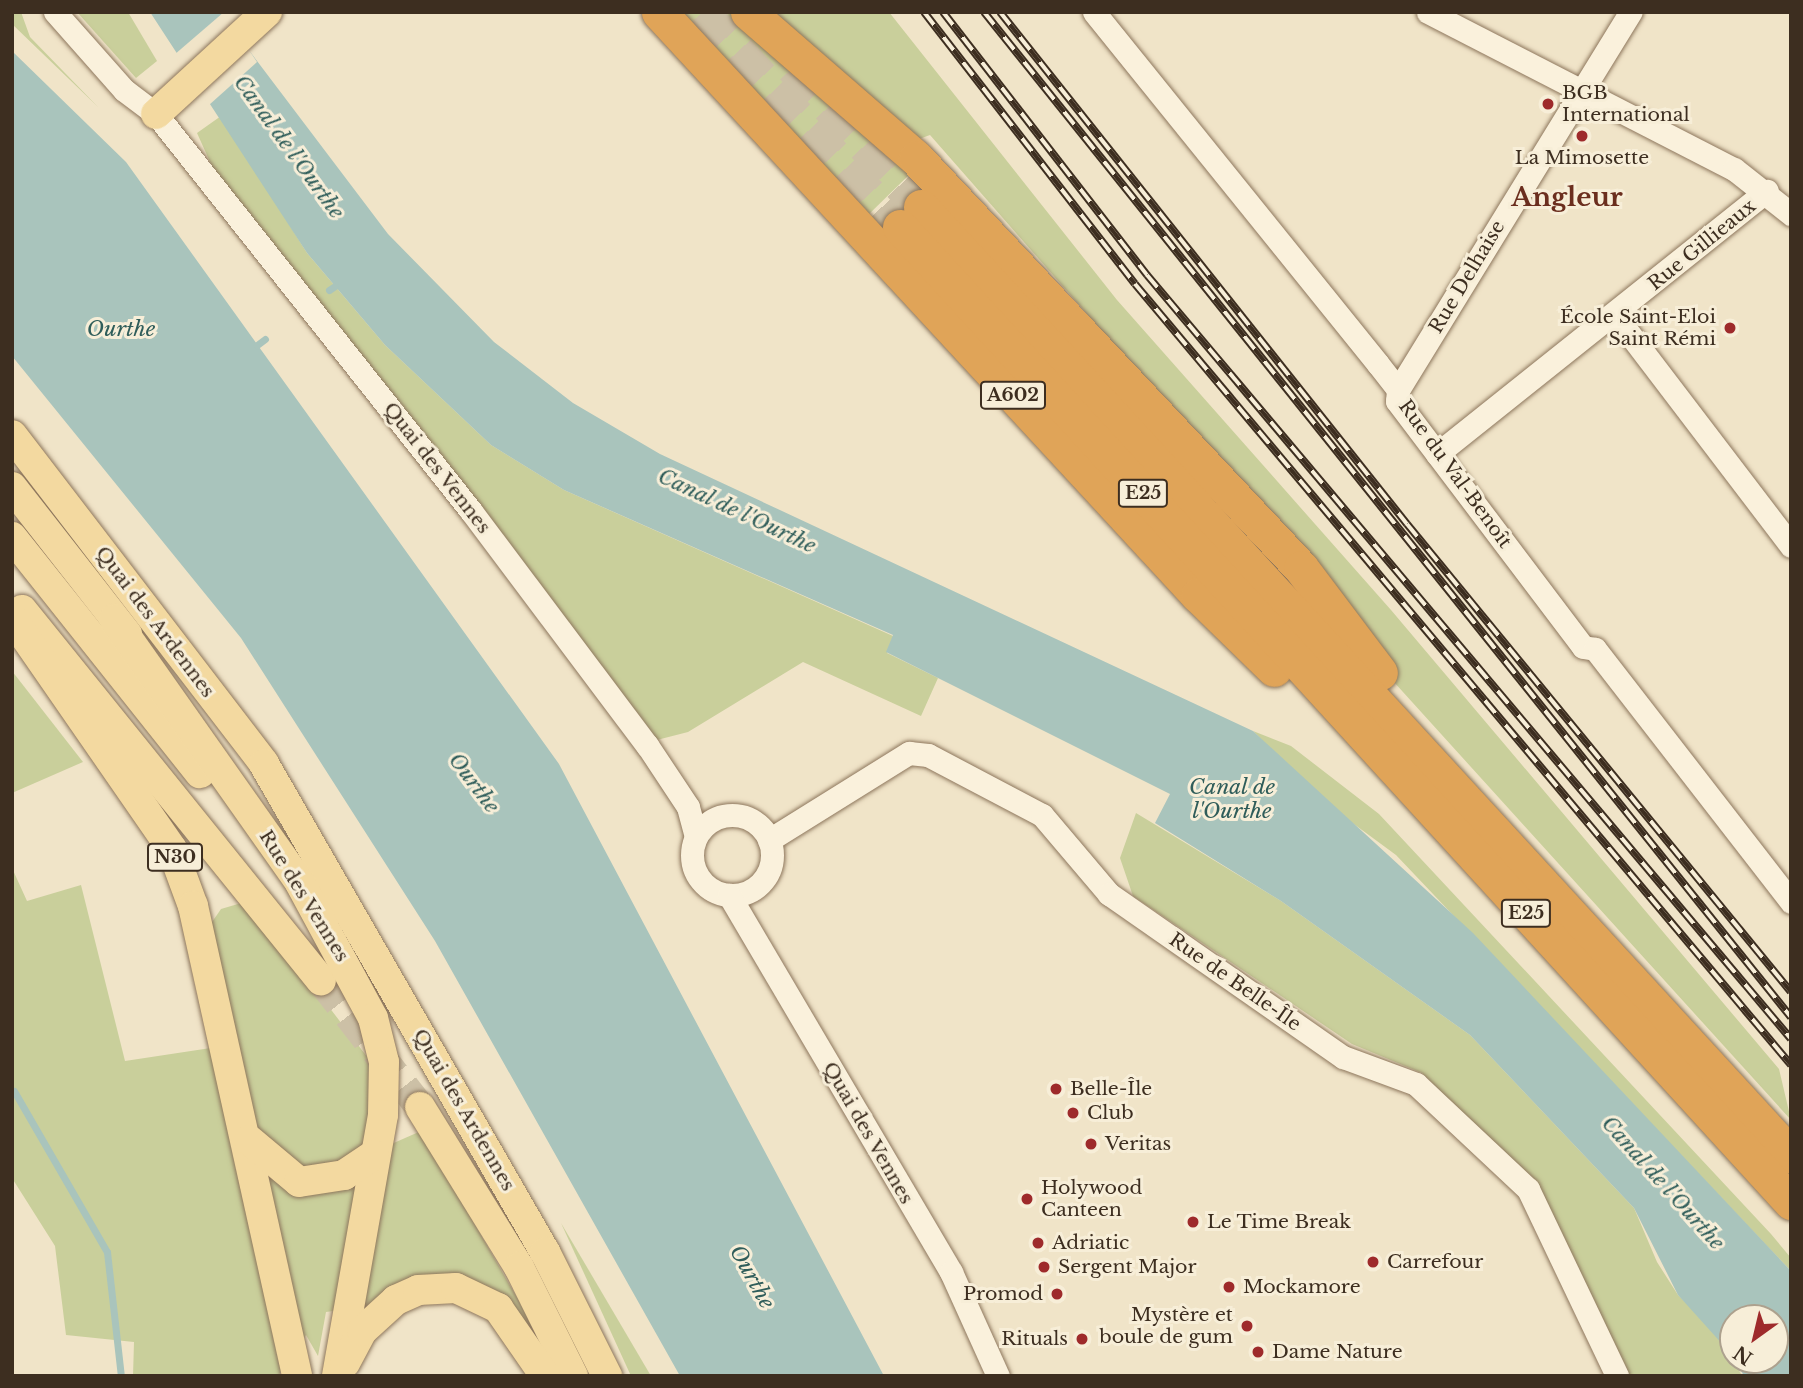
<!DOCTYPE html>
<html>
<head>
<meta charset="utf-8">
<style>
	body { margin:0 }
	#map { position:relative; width:1803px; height:1388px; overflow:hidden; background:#f0e4c8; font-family:"Libre Baskerville",serif }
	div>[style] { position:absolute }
	.green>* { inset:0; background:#c9cf9b }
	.water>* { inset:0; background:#a9c4bc }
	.pier>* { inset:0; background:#f0e4c8 }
	.stream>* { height:7px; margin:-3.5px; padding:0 3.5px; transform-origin:3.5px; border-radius:3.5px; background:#a9c4bc }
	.major-tunnel>* { height:30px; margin-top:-15px; transform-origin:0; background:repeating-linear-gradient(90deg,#ccc0a6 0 30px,transparent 0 45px) }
	.highway-tunnel>* { height:35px; margin-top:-17.5px; transform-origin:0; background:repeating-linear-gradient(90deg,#ccc0a6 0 35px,transparent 0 53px) }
	.roads { filter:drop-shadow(0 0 2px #8d765c) drop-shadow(0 0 2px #8d765c) }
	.minor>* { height:23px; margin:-11.5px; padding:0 11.5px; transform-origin:11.5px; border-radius:11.5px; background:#faf1dc }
	.minor>.ring { margin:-11.5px; padding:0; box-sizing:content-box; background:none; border:23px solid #faf1dc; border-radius:50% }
	.major>* { height:30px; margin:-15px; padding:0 15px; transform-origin:15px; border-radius:15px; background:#f3d9a0 }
	.highway>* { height:35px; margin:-17.5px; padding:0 17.5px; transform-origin:17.5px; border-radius:17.5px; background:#e0a458 }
	.rail>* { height:8px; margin-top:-4px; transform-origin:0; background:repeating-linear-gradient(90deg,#f7eed8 0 16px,#3d2e20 0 32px); box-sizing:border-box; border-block:2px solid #3d2e20 }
	.dots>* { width:19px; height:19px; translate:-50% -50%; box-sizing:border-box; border:4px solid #f7eed8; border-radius:50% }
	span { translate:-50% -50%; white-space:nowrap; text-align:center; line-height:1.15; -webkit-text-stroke:6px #f7eed8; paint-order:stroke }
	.shield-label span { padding:2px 5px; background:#f7eed8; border:2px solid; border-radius:5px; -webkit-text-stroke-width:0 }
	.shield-label { font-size:18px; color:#3d2e20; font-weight:700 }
	.poi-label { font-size:19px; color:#3d2e20 }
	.left { translate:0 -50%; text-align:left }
	.right { translate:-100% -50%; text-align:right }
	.street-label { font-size:19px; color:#3d2e20 }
	.water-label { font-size:21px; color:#2f5d5a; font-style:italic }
	.district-label { font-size:26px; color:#6b2e1e; font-weight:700 }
	.frame { position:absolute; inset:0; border:14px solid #3d2e20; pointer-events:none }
	.north { position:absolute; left:1719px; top:1304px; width:70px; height:70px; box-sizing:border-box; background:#f7eed8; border:2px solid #ada18e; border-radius:50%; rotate:214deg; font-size:19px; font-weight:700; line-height:28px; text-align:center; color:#3d2e20 }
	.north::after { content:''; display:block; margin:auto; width:24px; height:32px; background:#9e2a2b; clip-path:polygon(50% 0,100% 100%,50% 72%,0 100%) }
</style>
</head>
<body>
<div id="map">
	<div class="green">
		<i style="clip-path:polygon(12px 12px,21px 12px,30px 37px,98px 107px,12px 24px)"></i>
		<i style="clip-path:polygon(77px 12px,128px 12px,157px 61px,136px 78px)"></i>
		<i style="clip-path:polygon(671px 12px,734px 12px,913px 171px,864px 219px)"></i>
		<i style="clip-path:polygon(768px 12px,889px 12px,1117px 300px,1391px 610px,1779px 1069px,1791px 1120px,1393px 681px,1168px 406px,930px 135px,919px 139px)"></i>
		<i style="clip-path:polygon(221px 116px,307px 253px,385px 345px,491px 445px,564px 490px,893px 636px,887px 653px,938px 678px,921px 716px,803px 662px,688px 732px,649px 742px,220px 184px,197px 133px)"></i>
		<i style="clip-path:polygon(12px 671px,83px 762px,12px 793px)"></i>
		<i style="clip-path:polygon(1253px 731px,1291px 746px,1379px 814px,1771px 1234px,1791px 1258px,1791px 1271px,1396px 855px,1328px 805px)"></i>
		<i style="clip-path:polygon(1136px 813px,1281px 901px,1470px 1035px,1634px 1208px,1657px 1262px,1678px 1295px,1723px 1339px,1742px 1376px,1625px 1376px,1535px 1184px,1422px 1073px,1352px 1044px,1133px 896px,1120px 858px)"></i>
		<i style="clip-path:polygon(12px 868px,27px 901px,81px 885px,125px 1061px,237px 1044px,210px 925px,221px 909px,248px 901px,371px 1062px,371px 1153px,421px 1131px,538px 1334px,501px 1299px,395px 1285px,355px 1314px,355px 1308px,326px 1312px,318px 1356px,306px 1335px,278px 1376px,133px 1376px,134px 1342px,66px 1335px,55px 1246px,12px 1178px)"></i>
		<i style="clip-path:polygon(561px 1223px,651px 1376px,631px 1376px)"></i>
	</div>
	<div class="water">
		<i style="clip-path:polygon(150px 12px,220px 12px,388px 234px,494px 342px,573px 403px,660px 454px,1253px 731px,1473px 933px,1791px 1271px,1791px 1376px,1744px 1376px,1735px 1360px,1775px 1360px,1775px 1318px,1733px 1318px,1733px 1356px,1678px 1295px,1634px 1208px,1470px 1035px,1281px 901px,1155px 823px,1170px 794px,886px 652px,893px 635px,564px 490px,491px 445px,385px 345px,307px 253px)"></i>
		<i style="clip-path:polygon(12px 51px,126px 162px,559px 764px,884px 1376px,680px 1376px,435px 941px,241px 638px,12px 356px)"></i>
	</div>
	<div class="pier">
		<i style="clip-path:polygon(224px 12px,257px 62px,209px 105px,174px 55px)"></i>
	</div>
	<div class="stream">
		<i style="left:329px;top:290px;width:7px;rotate:-34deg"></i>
		<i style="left:257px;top:345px;width:10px;rotate:-37deg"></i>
		<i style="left:14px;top:1091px;width:186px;rotate:60deg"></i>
		<i style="left:107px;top:1252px;width:125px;rotate:83.6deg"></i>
	</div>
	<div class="major-tunnel">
		<i style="left:321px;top:980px;width:161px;rotate:52.1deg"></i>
	</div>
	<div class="highway-tunnel">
		<i style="left:702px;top:12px;width:292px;rotate:47.4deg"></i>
		<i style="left:793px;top:67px;width:190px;rotate:47.6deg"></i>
	</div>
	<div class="roads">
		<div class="minor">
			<i style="left:55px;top:12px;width:104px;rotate:48.5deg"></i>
			<i style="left:124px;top:90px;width:40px;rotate:37deg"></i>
			<i style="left:156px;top:114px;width:507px;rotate:51.57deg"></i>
			<i style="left:471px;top:511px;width:293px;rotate:53.1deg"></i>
			<i style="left:647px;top:745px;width:74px;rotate:56.5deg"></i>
			<i style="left:688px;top:807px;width:30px;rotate:75deg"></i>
			<i style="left:1094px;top:12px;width:452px;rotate:51.1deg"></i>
			<i style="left:1378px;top:364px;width:33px;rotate:52deg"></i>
			<i style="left:1398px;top:390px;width:11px;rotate:95deg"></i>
			<i style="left:1397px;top:401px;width:308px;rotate:52.9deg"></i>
			<i style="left:1583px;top:647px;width:12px;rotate:9deg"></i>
			<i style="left:1595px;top:649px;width:320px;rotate:52.2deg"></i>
			<i style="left:1428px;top:12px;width:344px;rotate:27.2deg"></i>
			<i style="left:1734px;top:169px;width:73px;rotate:38.3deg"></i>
			<i style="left:1615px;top:315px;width:290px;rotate:52.7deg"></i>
			<i style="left:1398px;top:390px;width:444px;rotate:-58.4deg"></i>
			<i style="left:1437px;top:454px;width:422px;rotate:-38.6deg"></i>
			<i class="ring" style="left:692px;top:815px;width:57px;height:57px"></i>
			<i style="left:769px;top:840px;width:165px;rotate:-31.9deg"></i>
			<i style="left:909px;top:753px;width:19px;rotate:6deg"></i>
			<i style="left:928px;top:755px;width:129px;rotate:27.8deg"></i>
			<i style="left:1042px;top:815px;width:104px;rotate:49.7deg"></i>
			<i style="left:1109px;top:894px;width:285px;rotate:34.9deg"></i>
			<i style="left:1343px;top:1057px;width:78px;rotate:20.3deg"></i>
			<i style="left:1416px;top:1084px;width:154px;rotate:43.2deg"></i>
			<i style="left:1528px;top:1189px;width:207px;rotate:64.5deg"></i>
			<i style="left:729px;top:895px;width:438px;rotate:59.5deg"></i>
			<i style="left:951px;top:1272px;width:114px;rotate:65.7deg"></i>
		</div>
		<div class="major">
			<i style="left:156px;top:114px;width:151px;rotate:-42.6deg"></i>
			<i style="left:12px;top:435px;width:414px;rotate:52.5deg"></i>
			<i style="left:264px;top:764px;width:563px;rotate:60.07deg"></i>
			<i style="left:545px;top:1252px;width:139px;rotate:63.4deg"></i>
			<i style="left:12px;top:487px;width:187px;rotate:52deg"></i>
			<i style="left:12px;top:537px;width:302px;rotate:51.5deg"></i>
			<i style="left:22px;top:610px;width:476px;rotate:51.1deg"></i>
			<i style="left:12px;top:618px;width:281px;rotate:55.3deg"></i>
			<i style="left:172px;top:849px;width:61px;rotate:69.8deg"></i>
			<i style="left:193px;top:906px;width:481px;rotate:77.5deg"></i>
			<i style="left:114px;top:619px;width:323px;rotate:54.8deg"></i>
			<i style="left:300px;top:883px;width:153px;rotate:61.6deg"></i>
			<i style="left:373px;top:1018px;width:45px;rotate:76deg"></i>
			<i style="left:384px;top:1062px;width:53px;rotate:91.1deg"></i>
			<i style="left:383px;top:1115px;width:265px;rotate:100deg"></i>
			<i style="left:420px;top:1107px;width:188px;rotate:58.3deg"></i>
			<i style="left:519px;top:1267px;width:122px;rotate:63.6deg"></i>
			<i style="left:249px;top:1140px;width:65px;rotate:40deg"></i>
			<i style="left:299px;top:1182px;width:46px;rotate:-8.8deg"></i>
			<i style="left:344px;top:1175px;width:36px;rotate:-34deg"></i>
			<i style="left:345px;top:1363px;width:36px;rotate:-62deg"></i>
			<i style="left:362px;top:1331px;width:46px;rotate:-42.4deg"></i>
			<i style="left:396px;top:1300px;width:24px;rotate:-24deg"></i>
			<i style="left:418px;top:1290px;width:38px;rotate:-3deg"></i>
			<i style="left:456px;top:1288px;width:47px;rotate:25.5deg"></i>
			<i style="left:498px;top:1308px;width:83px;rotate:55.3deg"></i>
		</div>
		<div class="highway">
			<i style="left:659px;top:12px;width:794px;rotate:47.25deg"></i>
			<i style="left:1198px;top:595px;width:106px;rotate:44.2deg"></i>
			<i style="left:748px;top:12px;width:223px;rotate:41deg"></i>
			<i style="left:916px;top:158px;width:562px;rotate:46.8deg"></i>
			<i style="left:1301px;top:568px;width:131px;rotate:53deg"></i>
			<i style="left:921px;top:207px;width:1287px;rotate:47.46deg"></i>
			<i style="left:900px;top:227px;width:1321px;rotate:47.58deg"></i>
		</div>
	</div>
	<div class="rail">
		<i style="left:924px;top:12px;width:344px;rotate:52.2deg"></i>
		<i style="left:1135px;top:284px;width:1020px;rotate:49.97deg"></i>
		<i style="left:943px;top:12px;width:333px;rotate:52.2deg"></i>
		<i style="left:1147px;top:275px;width:999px;rotate:49.87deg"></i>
		<i style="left:984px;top:12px;width:1289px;rotate:51.24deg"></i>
		<i style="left:1000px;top:12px;width:654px;rotate:51.52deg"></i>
		<i style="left:1407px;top:524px;width:605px;rotate:50.63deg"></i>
	</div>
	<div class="dots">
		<i style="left:1548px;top:104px;background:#9e2a2b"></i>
		<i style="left:1582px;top:136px;background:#9e2a2b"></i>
		<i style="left:1730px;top:328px;background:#9e2a2b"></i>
		<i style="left:1056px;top:1089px;background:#9e2a2b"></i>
		<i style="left:1073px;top:1113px;background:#9e2a2b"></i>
		<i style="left:1091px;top:1144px;background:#9e2a2b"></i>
		<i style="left:1027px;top:1199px;background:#9e2a2b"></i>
		<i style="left:1193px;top:1222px;background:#9e2a2b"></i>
		<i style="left:1038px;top:1243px;background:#9e2a2b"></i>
		<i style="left:1373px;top:1262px;background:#9e2a2b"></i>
		<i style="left:1044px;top:1267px;background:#9e2a2b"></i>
		<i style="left:1229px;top:1287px;background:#9e2a2b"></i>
		<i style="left:1057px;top:1294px;background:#9e2a2b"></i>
		<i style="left:1247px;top:1326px;background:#9e2a2b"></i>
		<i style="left:1082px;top:1339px;background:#9e2a2b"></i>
		<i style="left:1258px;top:1352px;background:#9e2a2b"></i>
	</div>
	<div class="shield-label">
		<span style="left:1013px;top:395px">A602</span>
		<span style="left:1143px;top:493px">E25</span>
		<span style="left:175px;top:857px">N30</span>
		<span style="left:1526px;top:913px">E25</span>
	</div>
	<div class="poi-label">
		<span class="left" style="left:1562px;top:104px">BGB<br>International</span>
		<span style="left:1582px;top:158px">La Mimosette</span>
		<span class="right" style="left:1716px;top:328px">École Saint-Eloi<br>Saint Rémi</span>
		<span class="left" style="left:1070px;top:1089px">Belle-Île</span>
		<span class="left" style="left:1087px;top:1113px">Club</span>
		<span class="left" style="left:1105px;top:1144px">Veritas</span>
		<span class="left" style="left:1041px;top:1199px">Holywood<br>Canteen</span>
		<span class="left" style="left:1207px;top:1222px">Le Time Break</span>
		<span class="left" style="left:1052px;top:1243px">Adriatic</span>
		<span class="left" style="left:1387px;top:1262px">Carrefour</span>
		<span class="left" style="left:1058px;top:1267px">Sergent Major</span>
		<span class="left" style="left:1243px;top:1287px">Mockamore</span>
		<span class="right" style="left:1043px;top:1294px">Promod</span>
		<span class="right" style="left:1233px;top:1326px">Mystère et<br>boule de gum</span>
		<span class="right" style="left:1068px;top:1339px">Rituals</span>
		<span class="left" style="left:1272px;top:1352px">Dame Nature</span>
	</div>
	<div class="street-label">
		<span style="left:1702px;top:245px;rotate:-39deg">Rue Gillieaux</span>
		<span style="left:1467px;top:277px;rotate:-59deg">Rue Delhaise</span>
		<span style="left:437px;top:468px;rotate:52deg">Quai des Vennes</span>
		<span style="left:1455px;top:474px;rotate:54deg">Rue du Val-Benoît</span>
		<span style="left:155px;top:622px;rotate:53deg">Quai des Ardennes</span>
		<span style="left:304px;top:896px;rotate:58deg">Rue des Vennes</span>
		<span style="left:1235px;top:982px;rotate:35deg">Rue de Belle-Île</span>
		<span style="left:464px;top:1110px;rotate:60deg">Quai des Ardennes</span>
		<span style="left:868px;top:1133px;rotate:60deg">Quai des Vennes</span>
	</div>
	<div class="water-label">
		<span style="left:289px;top:147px;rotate:54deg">Canal de l'Ourthe</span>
		<span style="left:121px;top:329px">Ourthe</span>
		<span style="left:737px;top:511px;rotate:25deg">Canal de l'Ourthe</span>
		<span style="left:474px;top:783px;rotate:53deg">Ourthe</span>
		<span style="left:1232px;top:799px">Canal de<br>l'Ourthe</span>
		<span style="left:1663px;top:1183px;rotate:48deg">Canal de l'Ourthe</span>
		<span style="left:752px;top:1277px;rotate:61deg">Ourthe</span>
	</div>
	<div class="district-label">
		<span style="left:1567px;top:198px">Angleur</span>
	</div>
	<div class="frame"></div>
	<div class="north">N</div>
</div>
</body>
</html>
